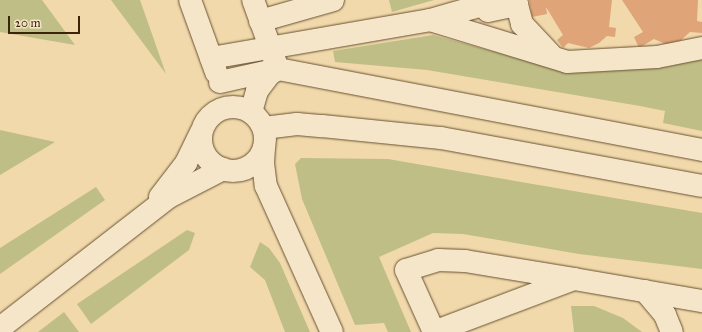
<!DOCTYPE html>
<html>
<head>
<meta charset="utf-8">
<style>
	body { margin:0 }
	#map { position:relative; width:702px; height:332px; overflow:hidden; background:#f1d9ac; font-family:"IM FELL Great Primer",serif }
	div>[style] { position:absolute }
	.green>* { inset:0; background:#bfbe86 }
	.building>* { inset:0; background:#e0a479 }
	.roads { filter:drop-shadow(0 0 1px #685131) drop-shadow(0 0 1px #685131) }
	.minor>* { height:22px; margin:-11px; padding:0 11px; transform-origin:11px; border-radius:11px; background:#f6e6c9 }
	.minor>.ring { margin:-11px; padding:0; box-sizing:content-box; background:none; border:22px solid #f6e6c9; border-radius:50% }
	span { translate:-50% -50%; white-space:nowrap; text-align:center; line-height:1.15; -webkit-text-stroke:3px #f6e6c9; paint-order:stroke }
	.scale { position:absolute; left:8px; top:16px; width:72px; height:18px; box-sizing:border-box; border:2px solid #3b2408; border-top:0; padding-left:5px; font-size:12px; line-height:14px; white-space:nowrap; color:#3b2408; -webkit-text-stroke:3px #f6e6c9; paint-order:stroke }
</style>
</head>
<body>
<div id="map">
	<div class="green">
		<i style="clip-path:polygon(0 0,42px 0,75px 45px,0 32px)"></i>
		<i style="clip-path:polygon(111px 0,140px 0,166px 74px)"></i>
		<i style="clip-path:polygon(389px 0,434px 0,392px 12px)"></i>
		<i style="clip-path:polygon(433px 35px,568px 72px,666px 67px,702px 58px,702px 131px,663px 123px,665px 111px,640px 106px,427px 70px,335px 62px,333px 51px)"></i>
		<i style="clip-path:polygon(0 130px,55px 142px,0 175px)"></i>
		<i style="clip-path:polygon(301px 158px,388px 159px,702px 213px,702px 269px,579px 254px,463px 234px,433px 233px,379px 257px,411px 332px,388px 332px,384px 323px,355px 325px,302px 199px,295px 164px)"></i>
		<i style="clip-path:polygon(96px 187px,105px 200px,0 274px,0 248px)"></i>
		<i style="clip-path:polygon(187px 230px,195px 233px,189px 250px,91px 324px,77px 304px)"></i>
		<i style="clip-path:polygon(260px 242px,269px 248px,280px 263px,310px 332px,285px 332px,265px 280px,250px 267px)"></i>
		<i style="clip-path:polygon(571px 306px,594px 306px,623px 318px,642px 332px,574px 332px)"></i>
		<i style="clip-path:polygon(64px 312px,79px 332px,38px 332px)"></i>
	</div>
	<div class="building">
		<i style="clip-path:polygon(529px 0,612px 0,609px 27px,616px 28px,615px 37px,607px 36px,599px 43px,589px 48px,568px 43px,563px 48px,557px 40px,563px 35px,546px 7px,547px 14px,532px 17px)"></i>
		<i style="clip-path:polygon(622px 0,698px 0,697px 21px,702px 22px,702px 33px,690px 32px,679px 42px,668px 45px,654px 39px,639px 48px,634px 37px,643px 32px)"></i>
	</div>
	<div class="roads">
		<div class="minor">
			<i style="left:190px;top:0;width:77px;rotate:70.1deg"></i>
			<i style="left:430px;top:20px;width:58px;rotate:-15.9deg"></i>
			<i style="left:486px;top:4px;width:7px;rotate:74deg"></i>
			<i style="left:488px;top:11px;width:30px;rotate:-12deg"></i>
			<i style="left:517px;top:5px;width:20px;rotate:75deg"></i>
			<i style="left:522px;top:24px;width:45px;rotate:46.8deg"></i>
			<i style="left:260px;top:21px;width:76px;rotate:-16deg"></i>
			<i style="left:211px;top:58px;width:222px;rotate:-9.8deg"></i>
			<i style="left:430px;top:20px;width:143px;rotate:17deg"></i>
			<i style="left:567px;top:62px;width:90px;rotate:-3.2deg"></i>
			<i style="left:657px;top:57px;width:46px;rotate:-11.3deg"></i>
			<i style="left:220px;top:82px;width:59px;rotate:-12.6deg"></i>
			<i style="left:278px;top:69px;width:432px;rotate:10.8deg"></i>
			<i class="ring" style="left:201px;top:107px;width:42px;height:42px"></i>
			<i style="left:251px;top:112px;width:22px;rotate:-74deg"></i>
			<i style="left:257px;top:91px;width:21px;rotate:-53deg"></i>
			<i style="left:270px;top:74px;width:9px;rotate:-32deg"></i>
			<i style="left:278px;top:69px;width:73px;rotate:-109.9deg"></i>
			<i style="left:264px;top:128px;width:33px;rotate:-7deg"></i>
			<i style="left:297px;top:124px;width:25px;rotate:5deg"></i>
			<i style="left:322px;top:126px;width:120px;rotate:5.8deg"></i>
			<i style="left:441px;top:138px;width:265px;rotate:10.4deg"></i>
			<i style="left:264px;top:148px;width:15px;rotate:94deg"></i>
			<i style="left:263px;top:163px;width:23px;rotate:83deg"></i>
			<i style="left:266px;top:186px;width:160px;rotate:65.7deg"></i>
			<i style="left:160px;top:197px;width:43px;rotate:-52.6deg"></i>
			<i style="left:186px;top:163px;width:34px;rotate:-64deg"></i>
			<i style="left:574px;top:279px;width:150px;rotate:159.3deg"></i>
			<i style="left:434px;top:332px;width:68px;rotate:-114.3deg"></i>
			<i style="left:406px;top:270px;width:34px;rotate:-17deg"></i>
			<i style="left:438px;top:260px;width:27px;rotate:2deg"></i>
			<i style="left:465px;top:261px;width:110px;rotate:9.4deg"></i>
			<i style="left:574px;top:279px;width:130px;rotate:9.8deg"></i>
			<i style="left:645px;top:291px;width:31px;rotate:50deg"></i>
			<i style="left:665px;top:315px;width:18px;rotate:68deg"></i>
			<i style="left:0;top:328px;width:214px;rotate:-37.8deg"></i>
			<i style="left:169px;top:197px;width:61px;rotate:-27.4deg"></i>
		</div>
	</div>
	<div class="scale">20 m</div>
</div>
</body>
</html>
